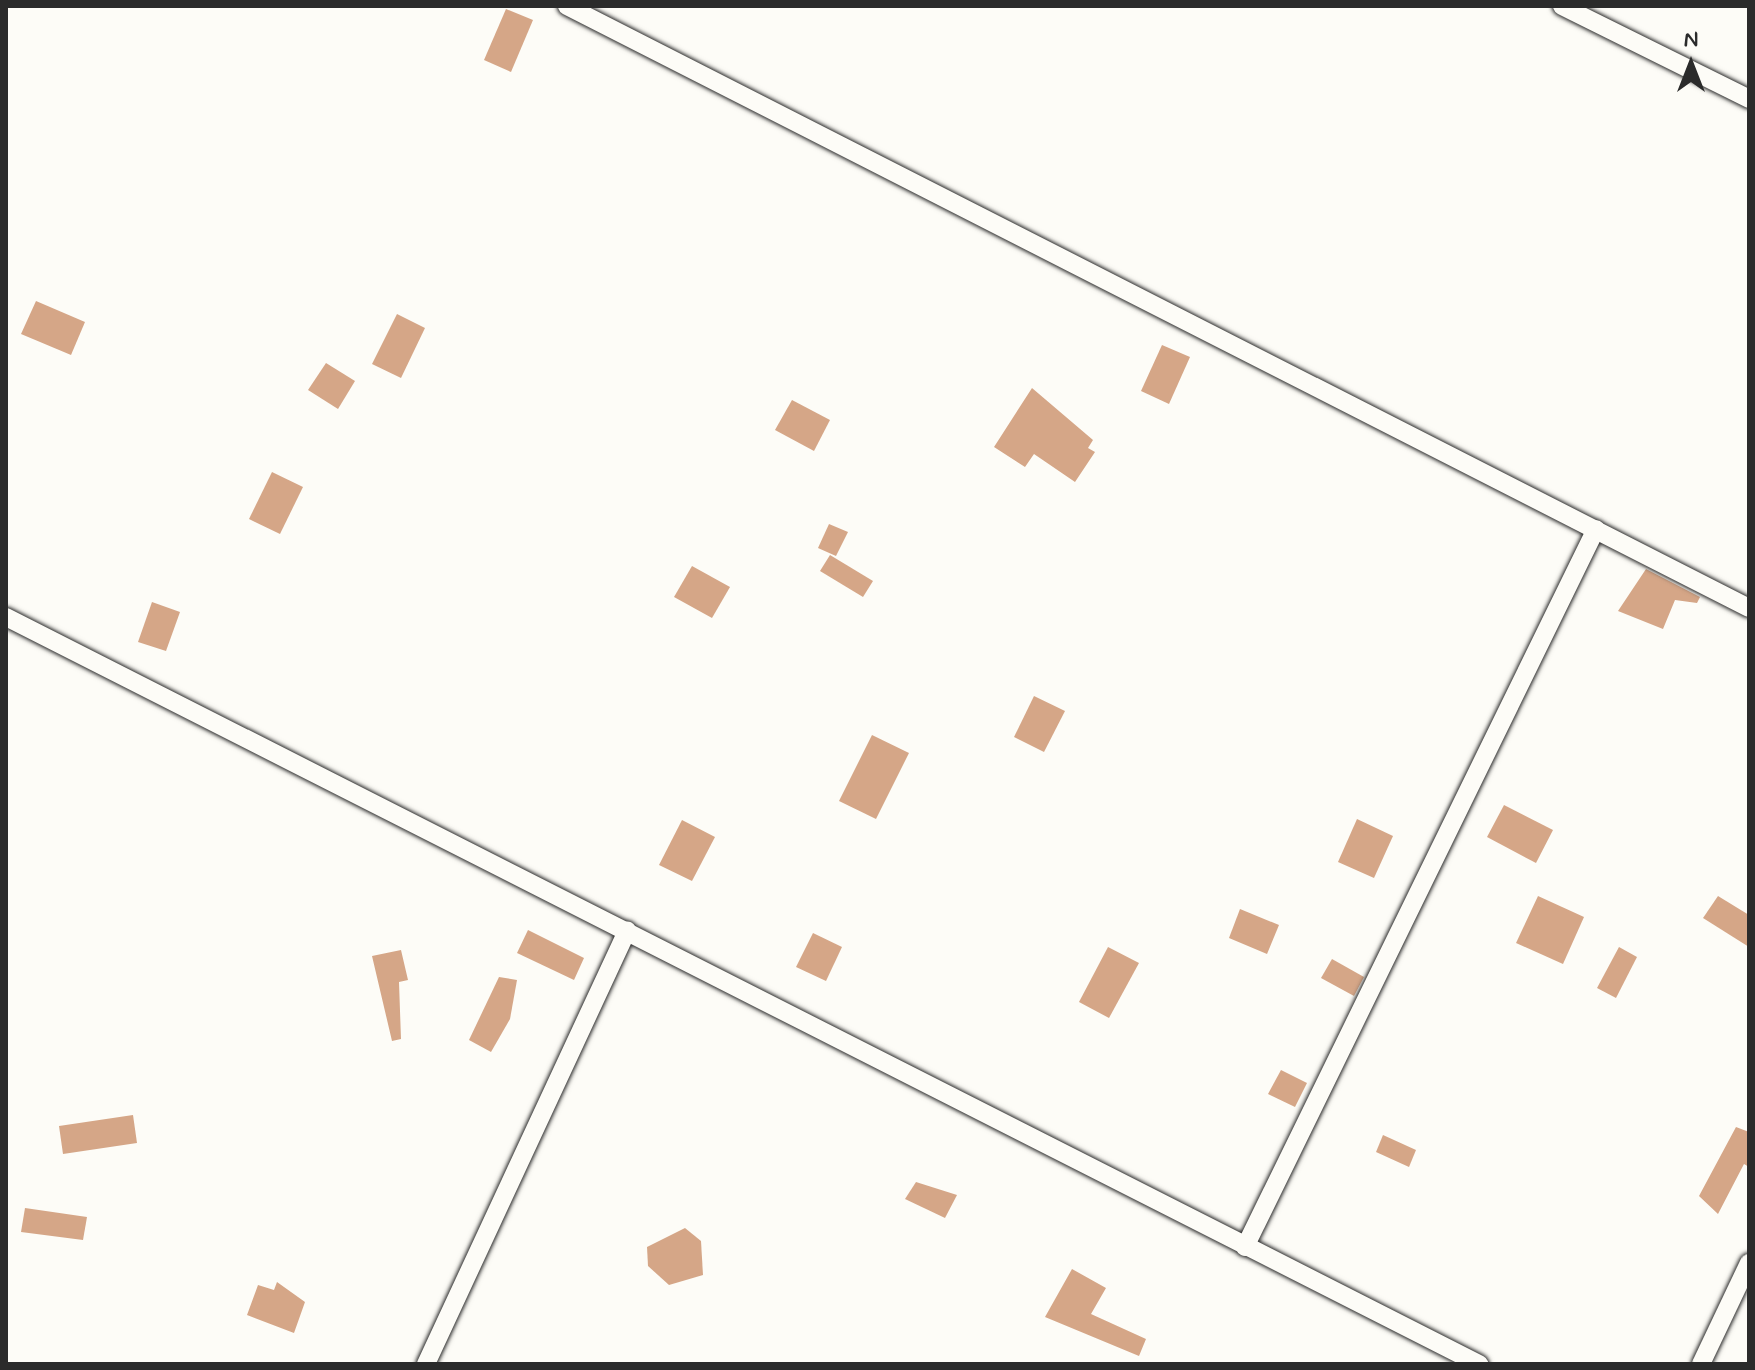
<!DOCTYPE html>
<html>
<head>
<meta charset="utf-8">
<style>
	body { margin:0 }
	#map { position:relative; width:1755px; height:1370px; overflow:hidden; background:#fdfcf7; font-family:Mynerve,sans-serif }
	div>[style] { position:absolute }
	.building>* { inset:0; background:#d5a687 }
	.roads { filter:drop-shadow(0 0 2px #2b2b2b) drop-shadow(0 0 2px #2b2b2b) }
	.minor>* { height:18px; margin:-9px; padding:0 9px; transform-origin:9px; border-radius:9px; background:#fdfcf7 }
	span { translate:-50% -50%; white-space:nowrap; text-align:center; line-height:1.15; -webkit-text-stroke:7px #fdfcf7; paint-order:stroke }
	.frame { position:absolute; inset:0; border:8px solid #2b2b2b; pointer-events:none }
	.north { position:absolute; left:1651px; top:24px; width:80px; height:80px; -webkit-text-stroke:6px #fdfcf7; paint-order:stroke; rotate:0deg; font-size:22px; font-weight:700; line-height:32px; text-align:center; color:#2b2b2b }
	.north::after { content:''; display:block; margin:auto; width:28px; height:36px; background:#2b2b2b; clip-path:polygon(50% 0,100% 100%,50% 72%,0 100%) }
</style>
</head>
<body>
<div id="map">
	<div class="building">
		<i style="clip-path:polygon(506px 9px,533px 20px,511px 72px,484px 60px)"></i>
		<i style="clip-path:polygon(36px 301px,85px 322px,71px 355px,21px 334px)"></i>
		<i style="clip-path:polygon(397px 314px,425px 328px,401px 378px,372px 364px)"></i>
		<i style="clip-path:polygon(1162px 345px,1190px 357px,1169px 404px,1141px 391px)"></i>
		<i style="clip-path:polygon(326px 363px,355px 381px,338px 409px,308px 390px)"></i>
		<i style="clip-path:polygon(1032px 388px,1093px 440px,1088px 448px,1095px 452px,1075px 482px,1034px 454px,1025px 467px,994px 447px)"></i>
		<i style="clip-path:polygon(792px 400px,830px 420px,814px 451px,775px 430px)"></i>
		<i style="clip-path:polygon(272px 472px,303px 487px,280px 534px,249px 519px)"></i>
		<i style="clip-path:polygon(829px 524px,848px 532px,836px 556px,818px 548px)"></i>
		<i style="clip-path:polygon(830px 555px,873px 581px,863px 597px,820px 571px)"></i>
		<i style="clip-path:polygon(692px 566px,730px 587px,712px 618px,674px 597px)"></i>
		<i style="clip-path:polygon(1646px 569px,1700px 597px,1697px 603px,1675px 600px,1663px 629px,1618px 611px)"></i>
		<i style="clip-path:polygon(152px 602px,180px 612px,166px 651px,138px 642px)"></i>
		<i style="clip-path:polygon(1034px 696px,1065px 711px,1044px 752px,1014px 737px)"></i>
		<i style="clip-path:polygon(872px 735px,909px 753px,876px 819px,839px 801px)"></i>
		<i style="clip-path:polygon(1504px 805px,1553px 830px,1536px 863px,1487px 837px)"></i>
		<i style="clip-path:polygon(1357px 819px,1393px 836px,1374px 878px,1338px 862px)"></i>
		<i style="clip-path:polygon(682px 820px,715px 837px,692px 881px,659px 865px)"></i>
		<i style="clip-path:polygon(1538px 896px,1584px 917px,1563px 964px,1516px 943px)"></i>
		<i style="clip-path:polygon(1718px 896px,1749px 915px,1749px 947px,1703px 918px)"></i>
		<i style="clip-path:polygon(1240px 909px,1279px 925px,1267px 954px,1229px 938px)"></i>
		<i style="clip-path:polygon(528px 930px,584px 958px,574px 980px,517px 953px)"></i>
		<i style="clip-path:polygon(813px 933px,842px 947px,826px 981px,796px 967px)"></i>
		<i style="clip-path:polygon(1108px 947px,1139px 963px,1109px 1018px,1079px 1002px)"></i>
		<i style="clip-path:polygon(1619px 947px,1637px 957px,1616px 998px,1597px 988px)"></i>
		<i style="clip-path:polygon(401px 950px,408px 980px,399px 982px,401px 1039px,392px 1041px,372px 956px)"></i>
		<i style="clip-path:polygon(1332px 959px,1364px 977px,1354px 996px,1321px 978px)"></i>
		<i style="clip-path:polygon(499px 977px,517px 980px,510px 1019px,491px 1052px,469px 1040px)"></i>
		<i style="clip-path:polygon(1281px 1070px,1307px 1083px,1295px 1107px,1268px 1094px)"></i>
		<i style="clip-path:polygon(133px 1115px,137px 1143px,63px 1154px,59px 1126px)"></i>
		<i style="clip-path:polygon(1736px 1127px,1749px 1132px,1749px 1167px,1744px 1164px,1718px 1214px,1699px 1196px)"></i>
		<i style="clip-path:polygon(1383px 1135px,1416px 1150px,1409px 1167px,1376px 1152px)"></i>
		<i style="clip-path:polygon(916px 1182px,957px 1195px,945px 1218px,905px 1199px)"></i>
		<i style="clip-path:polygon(25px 1208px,87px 1217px,83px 1240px,21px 1232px)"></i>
		<i style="clip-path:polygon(685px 1228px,701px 1241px,703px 1275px,669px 1285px,648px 1266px,647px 1247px)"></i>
		<i style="clip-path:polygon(1072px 1269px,1106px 1288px,1091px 1314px,1146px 1339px,1139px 1356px,1045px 1317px)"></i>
		<i style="clip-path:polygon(277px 1282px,305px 1302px,294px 1333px,247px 1315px,258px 1285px,274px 1290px)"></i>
	</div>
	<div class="roads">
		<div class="minor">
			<i style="left:567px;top:6px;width:1326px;rotate:26.99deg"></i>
			<i style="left:1562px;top:6px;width:209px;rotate:26.4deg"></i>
			<i style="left:6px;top:617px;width:1652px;rotate:26.89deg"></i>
			<i style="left:1245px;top:1247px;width:799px;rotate:-63.95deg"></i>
			<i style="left:426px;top:1364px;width:478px;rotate:-65.1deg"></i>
			<i style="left:1701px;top:1364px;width:112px;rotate:-64.6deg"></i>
		</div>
	</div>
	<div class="frame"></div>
	<div class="north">N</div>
</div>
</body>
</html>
